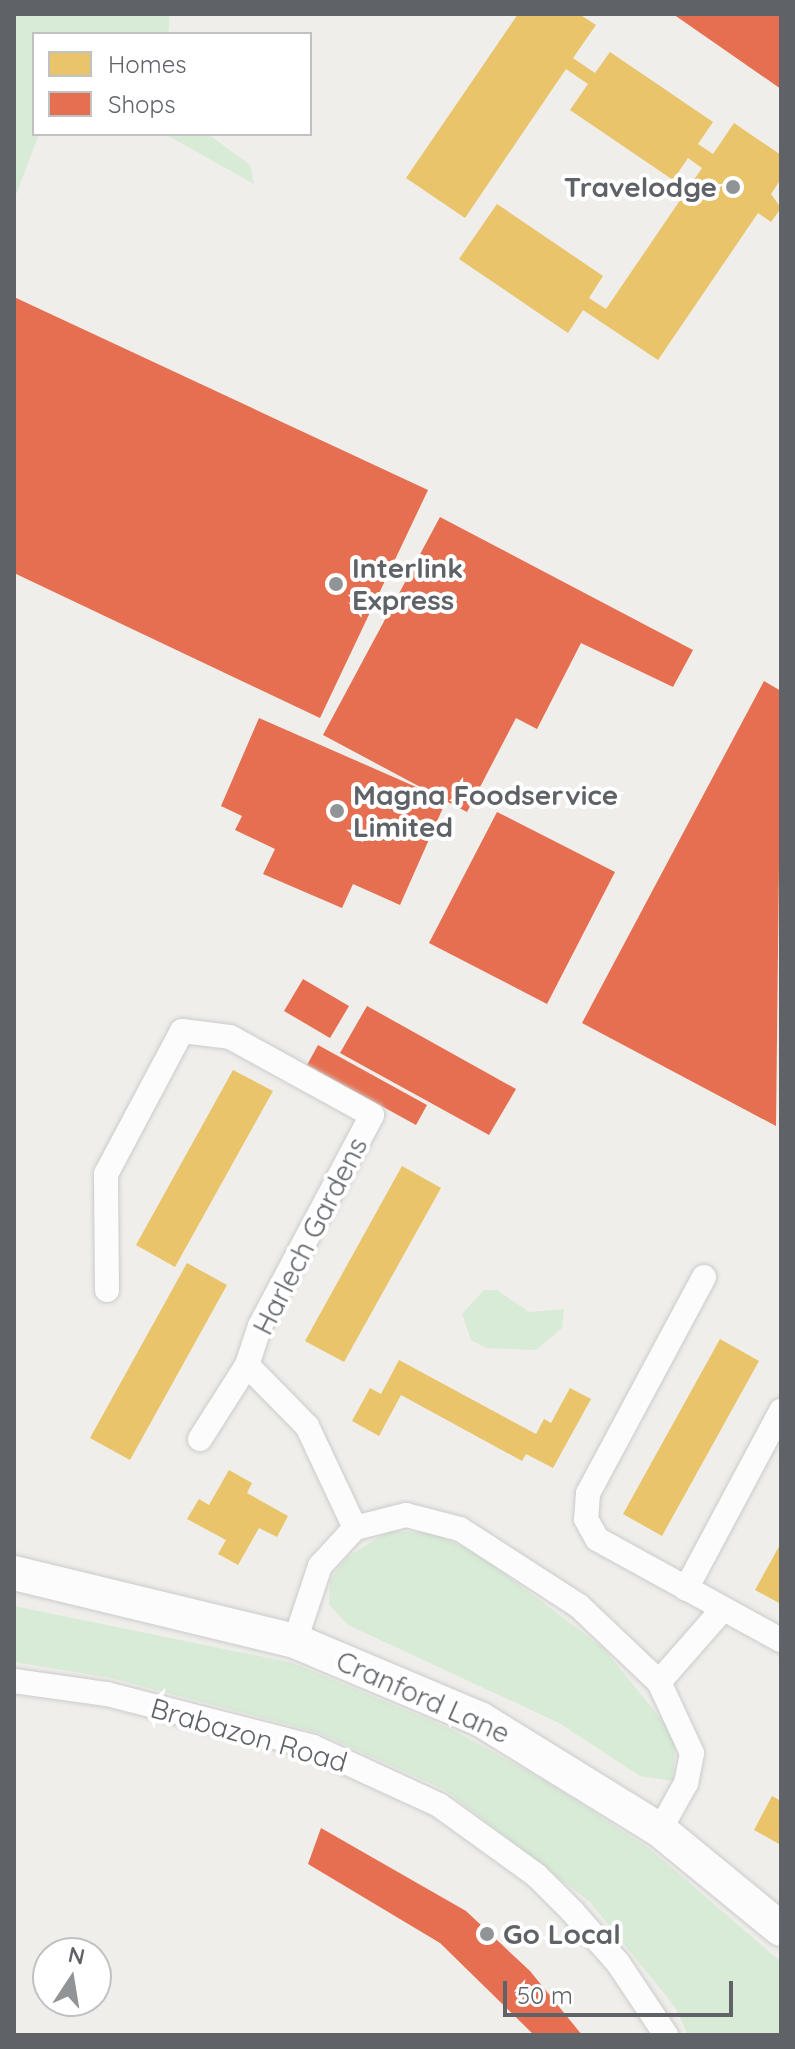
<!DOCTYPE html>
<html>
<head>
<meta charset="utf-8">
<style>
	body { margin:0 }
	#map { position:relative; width:795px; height:2049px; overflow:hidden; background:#efeeea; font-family:Quicksand,sans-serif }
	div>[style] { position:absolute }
	.green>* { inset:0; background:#d8ebd6 }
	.homes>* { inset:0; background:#e9c46a }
	.shops>* { inset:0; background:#e76f51 }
	.roads { filter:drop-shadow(0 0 2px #cbcccc) drop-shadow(0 0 2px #cbcccc) }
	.street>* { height:24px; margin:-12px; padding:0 12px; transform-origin:12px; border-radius:12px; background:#fdfcfc }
	.secondary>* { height:34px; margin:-17px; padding:0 17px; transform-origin:17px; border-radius:17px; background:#fdfcfc }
	.dots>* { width:22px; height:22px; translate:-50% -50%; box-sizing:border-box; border:4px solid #fff; border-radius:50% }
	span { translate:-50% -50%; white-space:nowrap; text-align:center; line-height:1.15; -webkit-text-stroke:8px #fff; paint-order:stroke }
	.poi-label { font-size:28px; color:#5f6368; font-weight:700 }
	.right { translate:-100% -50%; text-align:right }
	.left { translate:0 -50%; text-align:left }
	.street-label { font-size:28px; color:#5f6368 }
	.frame { position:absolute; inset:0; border:16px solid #5f6368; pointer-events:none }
	.legend { position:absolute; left:32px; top:32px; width:280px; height:104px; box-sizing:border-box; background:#fff; border:2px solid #bfc1c3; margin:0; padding:10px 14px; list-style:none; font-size:24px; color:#5f6368 }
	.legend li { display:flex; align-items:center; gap:16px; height:40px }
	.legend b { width:40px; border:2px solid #bfc1c3 }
	.north { position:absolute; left:32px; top:1937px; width:80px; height:80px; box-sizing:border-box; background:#fff; border:2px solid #bfc1c3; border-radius:50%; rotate:12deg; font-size:22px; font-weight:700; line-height:32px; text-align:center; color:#5f6368 }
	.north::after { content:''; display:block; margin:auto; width:28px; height:36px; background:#919496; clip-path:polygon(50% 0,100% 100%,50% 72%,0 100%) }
	.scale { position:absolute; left:503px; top:1981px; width:230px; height:36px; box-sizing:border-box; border:4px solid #5f6368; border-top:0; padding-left:10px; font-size:24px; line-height:28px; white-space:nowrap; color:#5f6368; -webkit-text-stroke:6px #fff; paint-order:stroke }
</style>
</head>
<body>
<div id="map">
	<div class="green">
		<i style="clip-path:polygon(14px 14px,170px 14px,168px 34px,34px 34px,39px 134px,14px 200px)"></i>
		<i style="clip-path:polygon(165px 134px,208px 134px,250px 165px,254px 184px)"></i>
		<i style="clip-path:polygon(484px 1290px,497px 1290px,529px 1312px,564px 1309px,562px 1328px,536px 1350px,486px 1348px,471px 1340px,462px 1314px)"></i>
		<i style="clip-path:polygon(389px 1531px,432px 1533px,477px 1553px,603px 1648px,676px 1737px,673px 1781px,640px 1776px,559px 1723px,348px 1625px,329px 1605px,330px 1580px,347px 1557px)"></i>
		<i style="clip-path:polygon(14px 1606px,293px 1663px,453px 1730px,549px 1783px,650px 1849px,781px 1962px,781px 2035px,688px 2035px,675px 2007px,590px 1902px,445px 1790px,319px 1733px,111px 1678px,14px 1662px)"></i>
	</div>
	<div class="homes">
		<i style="clip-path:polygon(518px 14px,579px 14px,596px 25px,573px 58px,595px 73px,610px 52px,713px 122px,698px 144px,713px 154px,734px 123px,781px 155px,781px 179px,771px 194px,781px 208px,771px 222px,758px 213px,658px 360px,583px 310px,568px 333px,459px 259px,497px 204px,603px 276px,589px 298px,606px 309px,702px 168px,688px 158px,673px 180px,570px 110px,588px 84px,566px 69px,465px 218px,406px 178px)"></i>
		<i style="clip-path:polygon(233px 1070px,273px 1091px,175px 1267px,136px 1245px)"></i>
		<i style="clip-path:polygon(402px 1166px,441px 1188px,344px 1362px,305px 1341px)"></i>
		<i style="clip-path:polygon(187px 1263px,227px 1285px,130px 1460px,90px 1438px)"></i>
		<i style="clip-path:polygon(720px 1339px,759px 1361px,662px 1536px,623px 1514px)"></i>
		<i style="clip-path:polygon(399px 1360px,536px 1434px,544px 1419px,551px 1423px,570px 1388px,591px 1399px,553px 1468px,526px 1454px,522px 1461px,401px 1395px,379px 1436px,352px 1421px,370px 1388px,381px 1394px)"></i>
		<i style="clip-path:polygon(229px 1470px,252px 1483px,247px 1493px,288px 1516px,277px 1537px,259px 1528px,238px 1565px,218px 1554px,226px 1540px,187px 1519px,199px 1499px,209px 1505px)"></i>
		<i style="clip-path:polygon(781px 1543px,781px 1604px,755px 1590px)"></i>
		<i style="clip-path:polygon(772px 1796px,781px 1801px,781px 1845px,754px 1830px)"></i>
	</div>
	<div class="shops">
		<i style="clip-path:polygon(673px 14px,781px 14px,781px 89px)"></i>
		<i style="clip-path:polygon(14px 297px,428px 490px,320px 718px,14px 573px)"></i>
		<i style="clip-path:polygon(440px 517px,693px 650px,673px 687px,581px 643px,537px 729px,516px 718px,467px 812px,446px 801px,400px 905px,353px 884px,342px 908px,263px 874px,275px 849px,235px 830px,242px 816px,221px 806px,259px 718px,439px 797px,323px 735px)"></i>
		<i style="clip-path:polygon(764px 681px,781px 691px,776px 1126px,582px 1023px)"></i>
		<i style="clip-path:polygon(497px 812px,615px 872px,547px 1004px,429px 943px)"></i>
		<i style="clip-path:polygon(303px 979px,349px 1006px,330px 1038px,284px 1011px)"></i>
		<i style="clip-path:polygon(367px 1006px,516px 1089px,489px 1135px,340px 1053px)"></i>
		<i style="clip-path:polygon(318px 1045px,427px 1105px,416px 1125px,307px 1065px)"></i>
		<i style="clip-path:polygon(321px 1828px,466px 1911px,530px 1971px,582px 2035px,534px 2035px,440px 1943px,308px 1864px)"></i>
	</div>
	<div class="roads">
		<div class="street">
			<i style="left:704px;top:1277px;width:245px;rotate:118.2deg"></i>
			<i style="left:588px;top:1493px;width:26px;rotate:94deg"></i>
			<i style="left:586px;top:1519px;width:23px;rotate:61deg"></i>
			<i style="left:597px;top:1539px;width:210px;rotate:28.8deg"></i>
			<i style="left:107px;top:1290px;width:116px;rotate:-90.5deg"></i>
			<i style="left:106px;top:1174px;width:162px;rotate:-62deg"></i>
			<i style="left:182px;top:1031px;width:48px;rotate:7.1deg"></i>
			<i style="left:230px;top:1037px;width:162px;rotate:28.8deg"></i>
			<i style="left:372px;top:1115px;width:239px;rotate:118deg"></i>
			<i style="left:260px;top:1326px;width:41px;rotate:108.4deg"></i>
			<i style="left:247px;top:1365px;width:86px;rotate:45.5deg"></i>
			<i style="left:307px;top:1426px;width:113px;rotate:64.8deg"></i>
			<i style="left:200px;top:1439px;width:88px;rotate:-57.6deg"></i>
			<i style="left:686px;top:1589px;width:202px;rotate:-61.9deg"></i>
			<i style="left:295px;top:1641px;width:79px;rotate:-71.6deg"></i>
			<i style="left:320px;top:1566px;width:52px;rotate:-47.4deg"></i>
			<i style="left:355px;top:1528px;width:53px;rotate:-14.3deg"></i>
			<i style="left:406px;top:1515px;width:56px;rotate:14.5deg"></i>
			<i style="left:460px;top:1529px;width:142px;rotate:32.9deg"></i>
			<i style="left:579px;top:1606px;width:110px;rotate:43.5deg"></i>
			<i style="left:659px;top:1682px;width:78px;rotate:65.1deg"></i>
			<i style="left:692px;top:1753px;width:31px;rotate:101deg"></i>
			<i style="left:686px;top:1783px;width:54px;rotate:119deg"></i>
			<i style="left:14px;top:1681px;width:94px;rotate:8deg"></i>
			<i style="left:107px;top:1694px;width:213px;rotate:14.4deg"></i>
			<i style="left:313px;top:1747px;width:139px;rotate:24.7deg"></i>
			<i style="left:439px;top:1805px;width:120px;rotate:35.8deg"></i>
			<i style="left:536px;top:1875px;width:51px;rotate:45deg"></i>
			<i style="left:572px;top:1911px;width:69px;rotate:48.5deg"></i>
			<i style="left:618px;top:1963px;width:87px;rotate:56.3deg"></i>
			<i style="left:659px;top:1682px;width:97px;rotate:-48.8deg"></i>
		</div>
		<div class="secondary">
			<i style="left:14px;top:1573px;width:289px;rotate:13.6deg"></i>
			<i style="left:295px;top:1641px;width:201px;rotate:22.9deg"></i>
			<i style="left:480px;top:1719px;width:211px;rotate:31.7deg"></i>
			<i style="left:660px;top:1830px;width:156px;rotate:39.3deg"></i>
		</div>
	</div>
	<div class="dots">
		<i style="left:733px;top:187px;background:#919496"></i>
		<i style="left:336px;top:584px;background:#919496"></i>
		<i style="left:337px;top:811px;background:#919496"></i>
		<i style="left:487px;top:1934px;background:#919496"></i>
	</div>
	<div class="poi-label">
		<span class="right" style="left:717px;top:187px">Travelodge</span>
		<span class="left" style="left:352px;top:584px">Interlink<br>Express</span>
		<span class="left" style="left:353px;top:811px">Magna Foodservice<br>Limited</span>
		<span class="left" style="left:503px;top:1934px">Go Local</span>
	</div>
	<div class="street-label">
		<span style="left:310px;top:1236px;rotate:-63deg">Harlech Gardens</span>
		<span style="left:423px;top:1697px;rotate:24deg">Cranford Lane</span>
		<span style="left:249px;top:1735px;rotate:16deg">Brabazon Road</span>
	</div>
	<div class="frame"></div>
	<ul class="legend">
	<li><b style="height:22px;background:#e9c46a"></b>Homes</li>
	<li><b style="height:22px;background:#e76f51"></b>Shops</li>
	</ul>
	<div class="north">N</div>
	<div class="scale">50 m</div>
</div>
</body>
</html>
